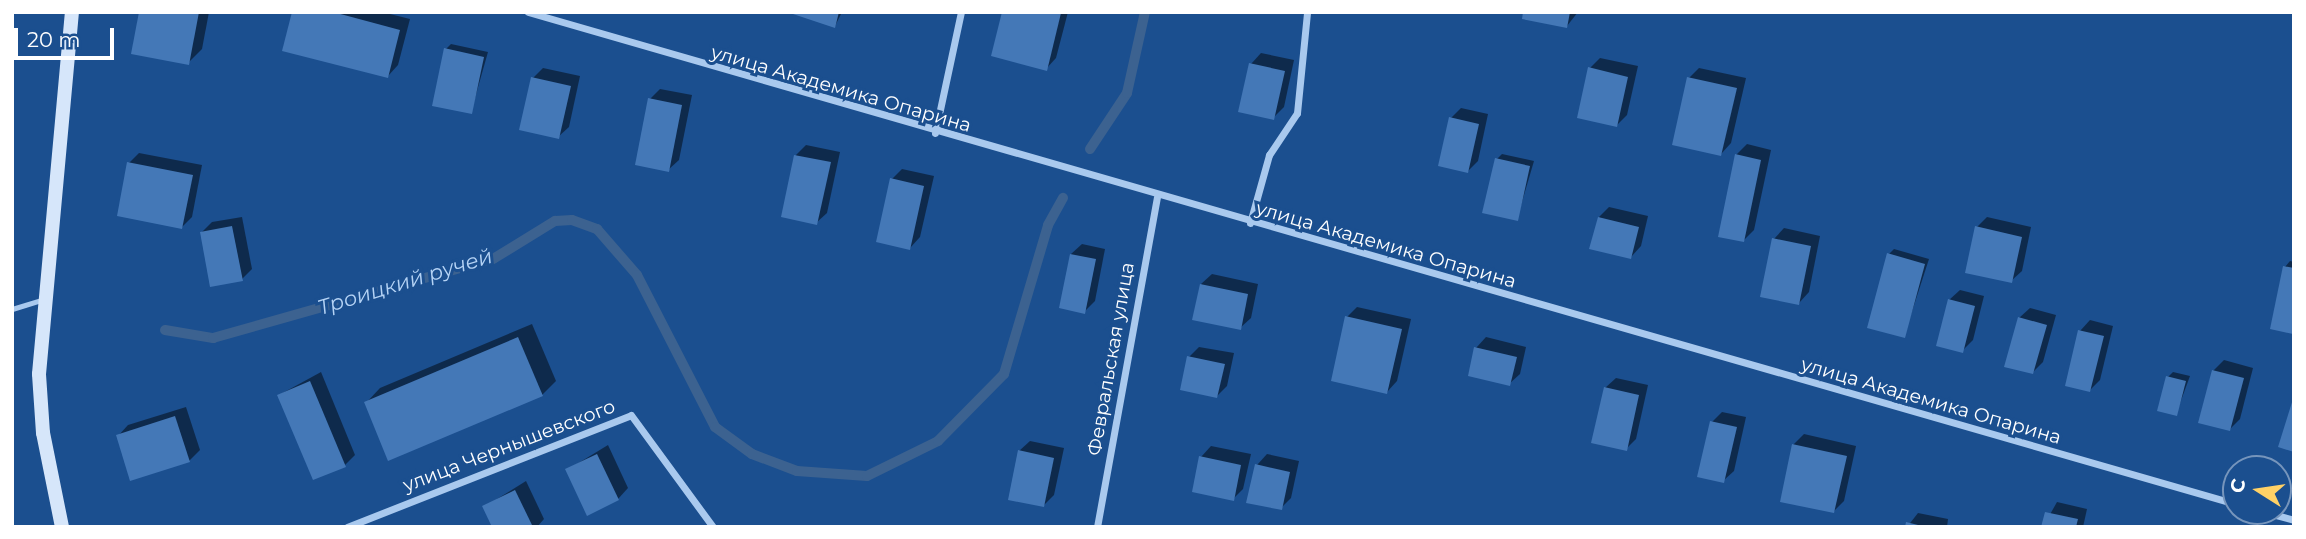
<!DOCTYPE html>
<html>
<head>
<meta charset="utf-8">
<style>
	body { margin:0 }
	#map { position:relative; width:2306px; height:539px; overflow:hidden; background:#1b4f8f; font-family:Montserrat,sans-serif }
	div>[style] { position:absolute }
	.shadow>* { inset:0; background:#0007 }
	.stream>* { height:10px; margin:-5px; padding:0 5px; transform-origin:5px; border-radius:5px; background:#3c6290 }
	.building>* { inset:0; background:#4478b7 }
	.lane>* { height:5px; margin:-2.5px; padding:0 2.5px; transform-origin:2.5px; border-radius:2.5px; background:#a9c9ee }
	.street>* { height:7px; margin:-3.5px; padding:0 3.5px; transform-origin:3.5px; border-radius:3.5px; background:#a9c9ee }
	.secondary>* { height:14px; margin:-7px; padding:0 7px; transform-origin:7px; border-radius:7px; background:#d6e6fa }
	span { translate:-50% -50%; white-space:nowrap; text-align:center; line-height:1.15; -webkit-text-stroke:6px #1b4f8f; paint-order:stroke }
	.street-label { font-size:19px; color:#fff }
	.water-label { font-size:21px; color:#b5d3f5; font-style:italic }
	.frame { position:absolute; inset:0; border:14px solid #fff; pointer-events:none }
	.north { position:absolute; left:2222px; top:455px; width:70px; height:70px; box-sizing:border-box; background:#1b4f8f; border:2px solid #7695bc; border-radius:50%; rotate:282deg; font-size:19px; font-weight:700; line-height:28px; text-align:center; color:#fff }
	.north::after { content:''; display:block; margin:auto; width:24px; height:32px; background:#ffd166; clip-path:polygon(50% 0,100% 100%,50% 72%,0 100%) }
	.scale { position:absolute; left:14px; top:28px; width:100px; height:32px; box-sizing:border-box; border:4px solid #fff; border-top:0; padding-left:9px; font-size:21px; line-height:24px; white-space:nowrap; color:#fff; -webkit-text-stroke:5px #1b4f8f; paint-order:stroke }
</style>
</head>
<body>
<div id="map">
	<div class="shadow">
		<i style="clip-path:polygon(141px 12px,209px 12px,202px 49px,188px 63px)"></i>
		<i style="clip-path:polygon(294px 12px,382px 12px,410px 19px,398px 65px,388px 76px)"></i>
		<i style="clip-path:polygon(789px 12px,842px 12px,835px 26px)"></i>
		<i style="clip-path:polygon(1004px 12px,1068px 12px,1056px 58px,1046px 69px)"></i>
		<i style="clip-path:polygon(1525px 12px,1578px 12px,1567px 26px)"></i>
		<i style="clip-path:polygon(451px 44px,488px 52px,471px 112px,446px 49px)"></i>
		<i style="clip-path:polygon(1261px 53px,1294px 60px,1284px 107px,1273px 118px,1251px 64px)"></i>
		<i style="clip-path:polygon(1600px 58px,1638px 66px,1627px 115px,1617px 125px,1590px 68px)"></i>
		<i style="clip-path:polygon(543px 68px,580px 76px,569px 127px,558px 137px,533px 78px)"></i>
		<i style="clip-path:polygon(1699px 68px,1746px 78px,1731px 143px,1721px 154px,1689px 78px)"></i>
		<i style="clip-path:polygon(660px 89px,692px 95px,679px 160px,668px 170px,650px 99px)"></i>
		<i style="clip-path:polygon(1461px 108px,1488px 114px,1478px 161px,1468px 171px,1451px 118px)"></i>
		<i style="clip-path:polygon(1747px 144px,1771px 150px,1754px 230px,1744px 240px,1736px 155px)"></i>
		<i style="clip-path:polygon(806px 145px,840px 152px,827px 213px,816px 223px,796px 155px)"></i>
		<i style="clip-path:polygon(139px 153px,202px 165px,192px 217px,182px 227px,129px 163px)"></i>
		<i style="clip-path:polygon(1502px 154px,1534px 161px,1517px 219px,1497px 159px)"></i>
		<i style="clip-path:polygon(902px 169px,934px 176px,920px 237px,910px 248px,892px 179px)"></i>
		<i style="clip-path:polygon(1609px 207px,1648px 216px,1641px 246px,1631px 257px,1599px 217px)"></i>
		<i style="clip-path:polygon(242px 217px,252px 269px,242px 279px,202px 232px,212px 222px)"></i>
		<i style="clip-path:polygon(1987px 217px,2031px 227px,2022px 271px,2011px 281px,1977px 227px)"></i>
		<i style="clip-path:polygon(1784px 228px,1820px 236px,1809px 292px,1799px 303px,1774px 239px)"></i>
		<i style="clip-path:polygon(1082px 244px,1105px 249px,1095px 301px,1084px 312px,1071px 254px)"></i>
		<i style="clip-path:polygon(1894px 249px,1929px 259px,1904px 336px,1889px 254px)"></i>
		<i style="clip-path:polygon(2290px 261px,2294px 262px,2293px 332px,2285px 267px)"></i>
		<i style="clip-path:polygon(1212px 274px,1258px 284px,1251px 318px,1240px 328px,1201px 284px)"></i>
		<i style="clip-path:polygon(1960px 290px,1984px 296px,1973px 340px,1962px 351px,1949px 300px)"></i>
		<i style="clip-path:polygon(1357px 307px,1411px 319px,1397px 381px,1387px 392px,1347px 317px)"></i>
		<i style="clip-path:polygon(2030px 308px,2056px 315px,2043px 362px,2033px 372px,2019px 318px)"></i>
		<i style="clip-path:polygon(2090px 320px,2113px 326px,2100px 380px,2090px 390px,2080px 331px)"></i>
		<i style="clip-path:polygon(532px 324px,556px 381px,542px 395px,366px 403px,380px 388px)"></i>
		<i style="clip-path:polygon(1486px 337px,1526px 347px,1520px 374px,1509px 384px,1476px 348px)"></i>
		<i style="clip-path:polygon(1199px 347px,1234px 353px,1227px 386px,1217px 396px,1189px 357px)"></i>
		<i style="clip-path:polygon(2224px 360px,2253px 368px,2240px 419px,2230px 429px,2213px 371px)"></i>
		<i style="clip-path:polygon(321px 372px,355px 455px,345px 465px,279px 395px)"></i>
		<i style="clip-path:polygon(2173px 372px,2190px 376px,2176px 414px,2168px 377px)"></i>
		<i style="clip-path:polygon(1616px 378px,1648px 385px,1636px 439px,1626px 449px,1605px 388px)"></i>
		<i style="clip-path:polygon(186px 407px,200px 450px,189px 461px,118px 436px,128px 425px)"></i>
		<i style="clip-path:polygon(1722px 412px,1746px 417px,1734px 471px,1723px 481px,1712px 422px)"></i>
		<i style="clip-path:polygon(1804px 434px,1856px 446px,1844px 501px,1834px 511px,1793px 445px)"></i>
		<i style="clip-path:polygon(1030px 441px,1064px 448px,1054px 495px,1044px 505px,1019px 451px)"></i>
		<i style="clip-path:polygon(608px 445px,628px 488px,618px 499px,567px 470px)"></i>
		<i style="clip-path:polygon(1211px 446px,1251px 454px,1243px 489px,1233px 499px,1201px 457px)"></i>
		<i style="clip-path:polygon(1267px 454px,1299px 461px,1291px 498px,1281px 508px,1257px 465px)"></i>
		<i style="clip-path:polygon(526px 481px,544px 519px,537px 527px,494px 527px,484px 507px)"></i>
		<i style="clip-path:polygon(2057px 502px,2087px 509px,2083px 527px,2043px 527px)"></i>
		<i style="clip-path:polygon(1918px 513px,1948px 519px,1947px 527px,1907px 527px)"></i>
	</div>
	<div class="stream">
		<i style="left:1090px;top:149px;width:67px;rotate:-56.5deg"></i>
		<i style="left:1127px;top:93px;width:83px;rotate:-77.5deg"></i>
		<i style="left:165px;top:330px;width:49px;rotate:9.5deg"></i>
		<i style="left:213px;top:338px;width:291px;rotate:-15.8deg"></i>
		<i style="left:493px;top:259px;width:73px;rotate:-31.5deg"></i>
		<i style="left:555px;top:221px;width:17px;rotate:-3deg"></i>
		<i style="left:572px;top:220px;width:27px;rotate:20deg"></i>
		<i style="left:597px;top:229px;width:61px;rotate:49deg"></i>
		<i style="left:637px;top:275px;width:171px;rotate:62.8deg"></i>
		<i style="left:715px;top:427px;width:46px;rotate:36.1deg"></i>
		<i style="left:752px;top:454px;width:48px;rotate:20.7deg"></i>
		<i style="left:797px;top:471px;width:70px;rotate:4.1deg"></i>
		<i style="left:867px;top:476px;width:79px;rotate:-26.2deg"></i>
		<i style="left:938px;top:441px;width:94px;rotate:-45.4deg"></i>
		<i style="left:1004px;top:374px;width:155px;rotate:-73.5deg"></i>
		<i style="left:1048px;top:225px;width:31px;rotate:-61deg"></i>
	</div>
	<div class="building">
		<i style="clip-path:polygon(139px 12px,199px 12px,189px 65px,131px 54px)"></i>
		<i style="clip-path:polygon(292px 12px,333px 12px,400px 30px,388px 78px,282px 51px)"></i>
		<i style="clip-path:polygon(787px 12px,839px 12px,835px 28px)"></i>
		<i style="clip-path:polygon(1002px 12px,1061px 13px,1047px 71px,991px 56px)"></i>
		<i style="clip-path:polygon(1523px 12px,1570px 12px,1567px 28px,1522px 19px)"></i>
		<i style="clip-path:polygon(444px 48px,484px 57px,472px 114px,432px 106px)"></i>
		<i style="clip-path:polygon(1249px 63px,1285px 71px,1274px 120px,1238px 112px)"></i>
		<i style="clip-path:polygon(1588px 67px,1628px 77px,1617px 127px,1577px 118px)"></i>
		<i style="clip-path:polygon(531px 77px,571px 86px,559px 139px,519px 130px)"></i>
		<i style="clip-path:polygon(1687px 77px,1737px 88px,1721px 156px,1672px 145px)"></i>
		<i style="clip-path:polygon(648px 98px,682px 105px,669px 172px,635px 165px)"></i>
		<i style="clip-path:polygon(1449px 117px,1479px 124px,1468px 173px,1438px 166px)"></i>
		<i style="clip-path:polygon(1735px 154px,1761px 160px,1744px 242px,1718px 237px)"></i>
		<i style="clip-path:polygon(794px 155px,831px 162px,817px 225px,781px 217px)"></i>
		<i style="clip-path:polygon(1495px 158px,1530px 166px,1518px 221px,1482px 213px)"></i>
		<i style="clip-path:polygon(127px 162px,193px 175px,182px 229px,117px 216px)"></i>
		<i style="clip-path:polygon(890px 178px,924px 186px,910px 250px,876px 242px)"></i>
		<i style="clip-path:polygon(1598px 217px,1639px 227px,1631px 259px,1589px 249px)"></i>
		<i style="clip-path:polygon(232px 226px,243px 281px,210px 287px,200px 232px)"></i>
		<i style="clip-path:polygon(1975px 226px,2022px 237px,2012px 283px,1965px 273px)"></i>
		<i style="clip-path:polygon(1772px 238px,1811px 246px,1799px 305px,1760px 297px)"></i>
		<i style="clip-path:polygon(1887px 253px,1925px 264px,1905px 338px,1867px 328px)"></i>
		<i style="clip-path:polygon(1070px 254px,1096px 259px,1085px 314px,1059px 308px)"></i>
		<i style="clip-path:polygon(2283px 266px,2294px 268px,2293px 334px,2270px 329px)"></i>
		<i style="clip-path:polygon(1200px 284px,1248px 294px,1241px 330px,1192px 320px)"></i>
		<i style="clip-path:polygon(1948px 299px,1975px 306px,1963px 353px,1936px 346px)"></i>
		<i style="clip-path:polygon(1345px 316px,1402px 329px,1387px 394px,1331px 381px)"></i>
		<i style="clip-path:polygon(2018px 317px,2047px 325px,2033px 374px,2004px 367px)"></i>
		<i style="clip-path:polygon(2078px 330px,2104px 336px,2090px 392px,2065px 386px)"></i>
		<i style="clip-path:polygon(518px 337px,543px 396px,388px 461px,364px 402px)"></i>
		<i style="clip-path:polygon(1474px 347px,1517px 357px,1510px 386px,1468px 376px)"></i>
		<i style="clip-path:polygon(1187px 356px,1225px 364px,1217px 398px,1180px 390px)"></i>
		<i style="clip-path:polygon(2212px 370px,2244px 378px,2230px 431px,2198px 423px)"></i>
		<i style="clip-path:polygon(2166px 376px,2186px 381px,2177px 416px,2157px 411px)"></i>
		<i style="clip-path:polygon(310px 381px,346px 467px,313px 480px,277px 395px)"></i>
		<i style="clip-path:polygon(1604px 387px,1639px 395px,1627px 451px,1591px 443px)"></i>
		<i style="clip-path:polygon(2293px 399px,2294px 399px,2294px 452px,2278px 447px)"></i>
		<i style="clip-path:polygon(175px 416px,190px 462px,130px 481px,116px 435px)"></i>
		<i style="clip-path:polygon(1710px 421px,1737px 427px,1724px 483px,1697px 477px)"></i>
		<i style="clip-path:polygon(1792px 444px,1847px 456px,1834px 513px,1780px 502px)"></i>
		<i style="clip-path:polygon(1018px 450px,1054px 458px,1044px 507px,1008px 500px)"></i>
		<i style="clip-path:polygon(597px 454px,619px 500px,587px 516px,565px 469px)"></i>
		<i style="clip-path:polygon(1199px 456px,1241px 465px,1234px 501px,1192px 492px)"></i>
		<i style="clip-path:polygon(1255px 464px,1290px 472px,1282px 510px,1246px 503px)"></i>
		<i style="clip-path:polygon(515px 490px,533px 527px,492px 527px,482px 506px)"></i>
		<i style="clip-path:polygon(2045px 512px,2078px 519px,2076px 527px,2041px 527px)"></i>
		<i style="clip-path:polygon(1906px 522px,1922px 526px,1921px 527px,1905px 527px)"></i>
	</div>
	<div class="lane">
		<i style="left:12px;top:309px;width:31px;rotate:-17deg"></i>
	</div>
	<div class="street">
		<i style="left:528px;top:12px;width:1777px;rotate:16.07deg"></i>
		<i style="left:935px;top:133px;width:124px;rotate:-77.9deg"></i>
		<i style="left:1250px;top:223px;width:71px;rotate:-74.4deg"></i>
		<i style="left:1269px;top:155px;width:50px;rotate:-56.3deg"></i>
		<i style="left:1297px;top:113px;width:101px;rotate:-84.3deg"></i>
		<i style="left:2261px;top:511px;width:34px;rotate:15deg"></i>
		<i style="left:347px;top:527px;width:305px;rotate:-21.5deg"></i>
		<i style="left:631px;top:415px;width:139px;rotate:53.8deg"></i>
		<i style="left:1097px;top:527px;width:335px;rotate:-79.7deg"></i>
	</div>
	<div class="secondary">
		<i style="left:62px;top:527px;width:96px;rotate:-101.4deg"></i>
		<i style="left:43px;top:433px;width:59px;rotate:-93.9deg"></i>
		<i style="left:39px;top:374px;width:364px;rotate:-84.8deg"></i>
	</div>
	<div class="street-label">
		<span style="left:841px;top:89px;rotate:16deg">улица Академика Опарина</span>
		<span style="left:1386px;top:245px;rotate:16deg">улица Академика Опарина</span>
		<span style="left:1111px;top:359px;rotate:-80deg">Февральская улица</span>
		<span style="left:1931px;top:401px;rotate:16deg">улица Академика Опарина</span>
		<span style="left:509px;top:446px;rotate:-21deg">улица Чернышевского</span>
	</div>
	<div class="water-label">
		<span style="left:405px;top:282px;rotate:-17deg">Троицкий ручей</span>
	</div>
	<div class="frame"></div>
	<div class="north">С</div>
	<div class="scale">20 m</div>
</div>
</body>
</html>
